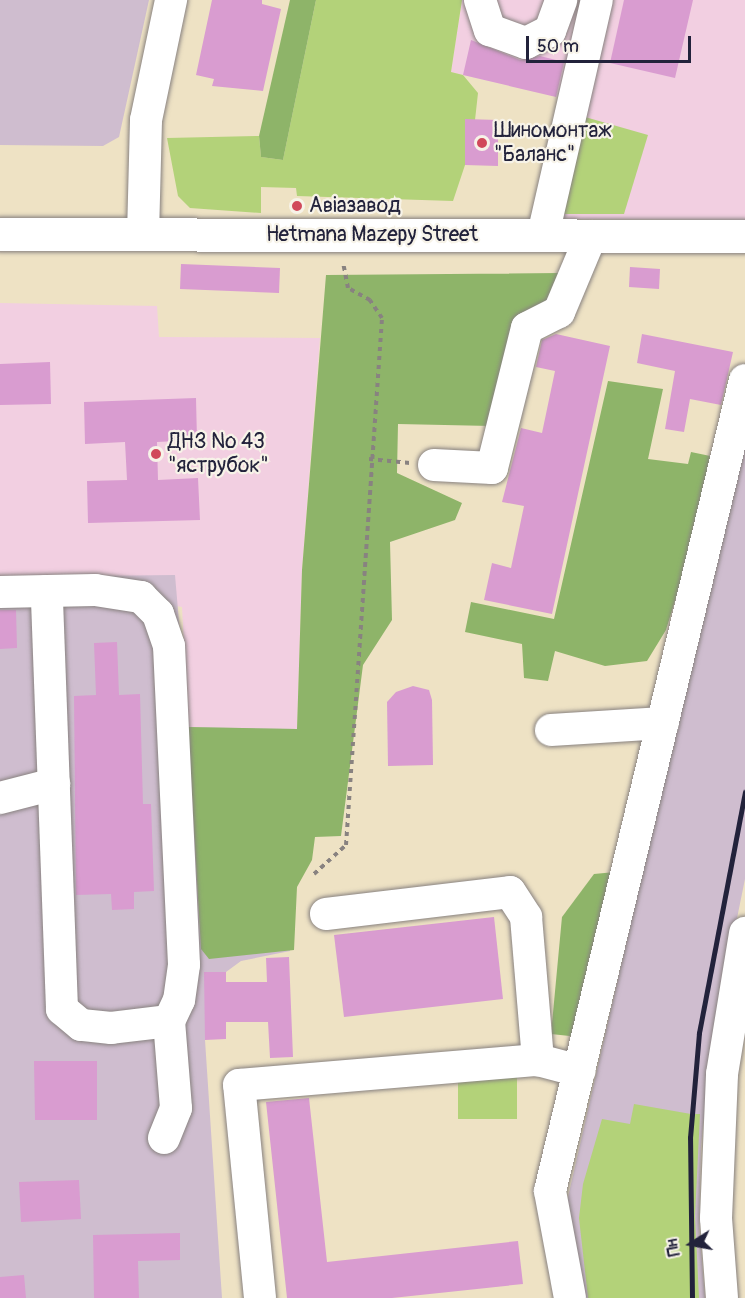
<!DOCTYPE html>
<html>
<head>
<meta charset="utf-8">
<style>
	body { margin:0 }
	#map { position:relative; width:745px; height:1298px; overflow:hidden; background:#eee2c4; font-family:Pangolin,sans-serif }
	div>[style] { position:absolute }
	.built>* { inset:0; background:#f2cfe1 }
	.industrial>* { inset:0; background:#cfbdcf }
	.green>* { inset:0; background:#b3d279 }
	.forest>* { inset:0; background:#8eb469 }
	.building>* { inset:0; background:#d99cd0 }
	.path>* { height:4px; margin-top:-2px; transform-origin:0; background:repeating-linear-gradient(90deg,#888280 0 4.5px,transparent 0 9px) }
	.roads { filter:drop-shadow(0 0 2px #888280) drop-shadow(0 0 2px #888280) }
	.minor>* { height:32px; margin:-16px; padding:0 16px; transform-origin:16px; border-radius:16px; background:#fff }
	.major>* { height:33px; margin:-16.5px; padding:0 16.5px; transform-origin:16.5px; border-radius:16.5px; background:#fff }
	.rail>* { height:4.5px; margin:-2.25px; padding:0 2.25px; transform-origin:2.25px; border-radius:2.25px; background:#22223b }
	.dots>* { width:16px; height:16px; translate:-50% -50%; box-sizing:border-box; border:3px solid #f7f3e8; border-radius:50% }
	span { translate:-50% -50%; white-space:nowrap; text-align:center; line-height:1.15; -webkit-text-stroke:4.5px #f7f3e8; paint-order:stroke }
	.poi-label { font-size:21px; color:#22223b }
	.left { translate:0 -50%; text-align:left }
	.street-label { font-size:21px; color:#22223b }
	.north { position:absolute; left:661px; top:1214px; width:60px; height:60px; -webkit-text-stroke:4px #f7f3e8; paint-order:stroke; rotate:259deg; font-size:16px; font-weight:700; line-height:24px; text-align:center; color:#22223b }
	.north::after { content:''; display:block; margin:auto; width:21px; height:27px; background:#22223b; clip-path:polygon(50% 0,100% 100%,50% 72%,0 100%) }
	.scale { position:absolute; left:526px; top:36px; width:165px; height:27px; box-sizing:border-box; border:3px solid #22223b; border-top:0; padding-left:8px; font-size:18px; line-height:21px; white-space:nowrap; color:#22223b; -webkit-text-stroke:4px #f7f3e8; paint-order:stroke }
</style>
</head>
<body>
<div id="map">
	<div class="built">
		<i style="clip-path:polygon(462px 0,745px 0,745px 220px,547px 219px,559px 97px,451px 72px)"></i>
		<i style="clip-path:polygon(0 303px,157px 306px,159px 337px,320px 338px,302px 570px,297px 729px,188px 727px,182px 607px,0 577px)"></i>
	</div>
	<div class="industrial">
		<i style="clip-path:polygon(0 0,149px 0,119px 137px,103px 146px,0 145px)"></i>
		<i style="clip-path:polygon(745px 424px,745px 879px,712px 1041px,701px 1146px,699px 1225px,705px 1298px,578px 1298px,565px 1210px)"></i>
		<i style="clip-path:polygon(175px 575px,188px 727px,297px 729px,290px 951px,241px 961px,226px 972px,205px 1040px,222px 1298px,0 1298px,0 577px)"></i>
	</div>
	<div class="green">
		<i style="clip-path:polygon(316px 0,462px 0,451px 72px,463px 75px,478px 93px,475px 120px,466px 120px,465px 165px,453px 201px,297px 196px,296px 188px,261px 187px,261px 213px,190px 208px,178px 196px,167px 138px,259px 136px,261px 157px,283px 160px)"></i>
		<i style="clip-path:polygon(578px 115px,648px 135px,624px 214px,557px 214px)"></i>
		<i style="clip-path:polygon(458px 1072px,517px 1072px,517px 1119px,458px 1119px)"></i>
		<i style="clip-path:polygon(634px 1104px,691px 1114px,690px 1298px,588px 1298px,579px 1218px,583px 1184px,602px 1119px,630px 1124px)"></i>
		<i style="clip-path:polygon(694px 1114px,700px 1114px,695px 1216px,699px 1298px,693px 1298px,689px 1216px)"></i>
	</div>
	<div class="forest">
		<i style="clip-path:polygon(290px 0,316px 0,283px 160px,261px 157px,259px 136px)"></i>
		<i style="clip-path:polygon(561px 273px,491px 426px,398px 424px,397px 473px,462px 503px,455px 520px,390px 542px,392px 620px,363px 665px,341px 836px,315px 837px,312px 860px,297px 887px,294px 950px,209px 959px,201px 949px,188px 727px,297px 729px,302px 570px,326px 275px)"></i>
		<i style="clip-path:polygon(608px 381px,663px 389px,648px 459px,688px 464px,691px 452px,715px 457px,682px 578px,666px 630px,647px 661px,605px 666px,555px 651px,548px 681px,524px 678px,522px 644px,465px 632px,471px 602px,554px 619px)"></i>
		<i style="clip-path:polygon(615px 872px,579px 1037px,551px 1034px,562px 917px,594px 874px)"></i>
	</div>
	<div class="building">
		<i style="clip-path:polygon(212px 0,262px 0,262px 4px,281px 9px,263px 91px,212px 86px,214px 79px,196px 75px)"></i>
		<i style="clip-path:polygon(624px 0,693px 0,675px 78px,610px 63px)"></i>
		<i style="clip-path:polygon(471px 40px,520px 60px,540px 56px,564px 62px,556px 97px,463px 75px)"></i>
		<i style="clip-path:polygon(465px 119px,498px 120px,498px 166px,465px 165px)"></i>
		<i style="clip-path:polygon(181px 264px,280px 268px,279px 293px,180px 289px)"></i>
		<i style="clip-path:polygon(630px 267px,660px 269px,659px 289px,629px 287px)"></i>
		<i style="clip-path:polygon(556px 334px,610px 346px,552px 614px,484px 600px,492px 563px,511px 568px,524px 506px,502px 502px,521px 428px,542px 433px,555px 371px,536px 367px,542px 340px)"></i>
		<i style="clip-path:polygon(642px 334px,733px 352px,721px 405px,690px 399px,684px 432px,665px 429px,675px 371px,637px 363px)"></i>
		<i style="clip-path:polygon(50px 362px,51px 404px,0 405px,0 364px)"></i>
		<i style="clip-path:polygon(196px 398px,197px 440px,157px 442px,158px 480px,198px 478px,200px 520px,88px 523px,87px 481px,127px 480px,125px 442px,85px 444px,84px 402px)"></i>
		<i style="clip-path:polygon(0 610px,16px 610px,17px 648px,0 649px)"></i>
		<i style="clip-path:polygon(117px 642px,119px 695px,140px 694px,143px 804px,151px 804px,154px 891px,134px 892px,134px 909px,112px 910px,111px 894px,76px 895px,74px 696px,96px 695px,94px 643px)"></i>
		<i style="clip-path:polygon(413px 686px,429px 690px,432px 700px,433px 765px,388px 766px,387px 702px,396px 692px)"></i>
		<i style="clip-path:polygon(494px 917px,503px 999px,344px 1017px,334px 935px)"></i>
		<i style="clip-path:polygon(289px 957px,293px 1057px,270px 1058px,268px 1022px,226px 1022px,226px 1039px,205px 1040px,204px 972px,226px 972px,226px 982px,267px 982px,266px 958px)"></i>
		<i style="clip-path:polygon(34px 1061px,97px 1061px,97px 1120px,35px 1120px)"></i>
		<i style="clip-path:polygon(309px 1098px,327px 1262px,518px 1241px,523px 1284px,392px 1298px,287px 1298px,266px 1102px)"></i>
		<i style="clip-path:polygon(79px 1180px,81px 1219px,21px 1222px,19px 1182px)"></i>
		<i style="clip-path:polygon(180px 1233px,180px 1260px,138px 1261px,139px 1298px,94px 1298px,93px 1235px)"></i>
		<i style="clip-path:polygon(24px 1275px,26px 1298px,0 1298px,0 1277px)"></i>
	</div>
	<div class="path">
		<i style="left:369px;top:459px;width:41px;rotate:5.6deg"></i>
		<i style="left:314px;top:874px;width:43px;rotate:-42.2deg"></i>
		<i style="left:346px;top:845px;width:528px;rotate:-86.09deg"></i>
		<i style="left:382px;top:318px;width:22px;rotate:-124deg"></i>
		<i style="left:370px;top:300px;width:25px;rotate:-151deg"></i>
		<i style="left:348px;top:288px;width:26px;rotate:-101deg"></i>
	</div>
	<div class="roads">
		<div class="minor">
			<i style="left:480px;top:0;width:32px;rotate:72deg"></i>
			<i style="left:490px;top:30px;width:38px;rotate:20deg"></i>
			<i style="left:526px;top:43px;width:27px;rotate:-27deg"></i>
			<i style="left:550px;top:31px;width:33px;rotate:-70deg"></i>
			<i style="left:143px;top:235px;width:115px;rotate:-88.5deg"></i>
			<i style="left:146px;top:120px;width:123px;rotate:-78.2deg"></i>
			<i style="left:543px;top:235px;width:241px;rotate:-77.1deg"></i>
			<i style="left:434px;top:465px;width:58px;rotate:3deg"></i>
			<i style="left:492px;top:468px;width:144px;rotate:-76deg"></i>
			<i style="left:527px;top:328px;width:36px;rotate:-27deg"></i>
			<i style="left:559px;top:312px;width:82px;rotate:-67.2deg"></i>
			<i style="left:0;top:592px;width:47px;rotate:-1.2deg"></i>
			<i style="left:47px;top:591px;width:48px;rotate:-1.2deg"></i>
			<i style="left:95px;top:590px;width:47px;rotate:8.7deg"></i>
			<i style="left:141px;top:597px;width:24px;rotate:45deg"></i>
			<i style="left:158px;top:614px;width:34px;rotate:71deg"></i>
			<i style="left:169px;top:646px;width:319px;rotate:87.3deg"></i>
			<i style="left:184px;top:965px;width:35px;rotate:98deg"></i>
			<i style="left:179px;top:1000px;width:23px;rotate:115deg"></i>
			<i style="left:169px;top:1021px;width:58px;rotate:173.1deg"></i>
			<i style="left:111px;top:1028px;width:30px;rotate:-174deg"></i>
			<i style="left:81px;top:1025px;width:25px;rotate:-140deg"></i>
			<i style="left:62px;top:1009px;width:418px;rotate:-92.1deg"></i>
			<i style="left:551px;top:730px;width:112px;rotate:-3.6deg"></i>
			<i style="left:0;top:798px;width:56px;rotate:-14.5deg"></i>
			<i style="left:326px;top:914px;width:185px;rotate:-6.8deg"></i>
			<i style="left:510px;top:892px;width:30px;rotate:57deg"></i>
			<i style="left:526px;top:917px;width:144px;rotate:85.2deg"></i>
			<i style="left:164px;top:1138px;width:32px;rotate:-68deg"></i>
			<i style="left:176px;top:1108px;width:87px;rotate:-94.6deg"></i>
			<i style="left:260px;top:1298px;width:214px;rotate:-95.6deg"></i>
			<i style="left:239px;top:1085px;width:300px;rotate:-4.8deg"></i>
			<i style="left:538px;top:1060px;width:43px;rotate:14.7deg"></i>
			<i style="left:570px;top:1298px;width:109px;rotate:-100.6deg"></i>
			<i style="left:550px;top:1191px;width:834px;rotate:-76.48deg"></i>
			<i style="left:722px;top:1298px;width:80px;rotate:-94.3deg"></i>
			<i style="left:716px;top:1218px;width:144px;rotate:-87.6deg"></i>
			<i style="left:722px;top:1074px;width:143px;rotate:-80.7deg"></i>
		</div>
		<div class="major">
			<i style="left:0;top:234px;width:745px;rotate:0.15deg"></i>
		</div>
	</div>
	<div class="rail">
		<i style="left:692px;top:1298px;width:160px;rotate:-90.7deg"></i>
		<i style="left:690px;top:1138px;width:105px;rotate:-85.1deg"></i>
		<i style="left:699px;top:1033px;width:245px;rotate:-79.2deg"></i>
	</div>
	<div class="dots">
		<i style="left:482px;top:143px;background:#d1495b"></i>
		<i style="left:297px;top:206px;background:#d1495b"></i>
		<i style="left:156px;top:454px;background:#d1495b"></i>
	</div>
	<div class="poi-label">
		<span class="left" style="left:494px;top:143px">Шиномонтаж<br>"Баланс"</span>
		<span class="left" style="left:309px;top:206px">Авіазавод</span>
		<span class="left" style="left:168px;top:454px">ДНЗ № 43<br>"яструбок"</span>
	</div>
	<div class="street-label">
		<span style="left:372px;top:235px">Hetmana Mazepy Street</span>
	</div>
	<div class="north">Пн</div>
	<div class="scale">50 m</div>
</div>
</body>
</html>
